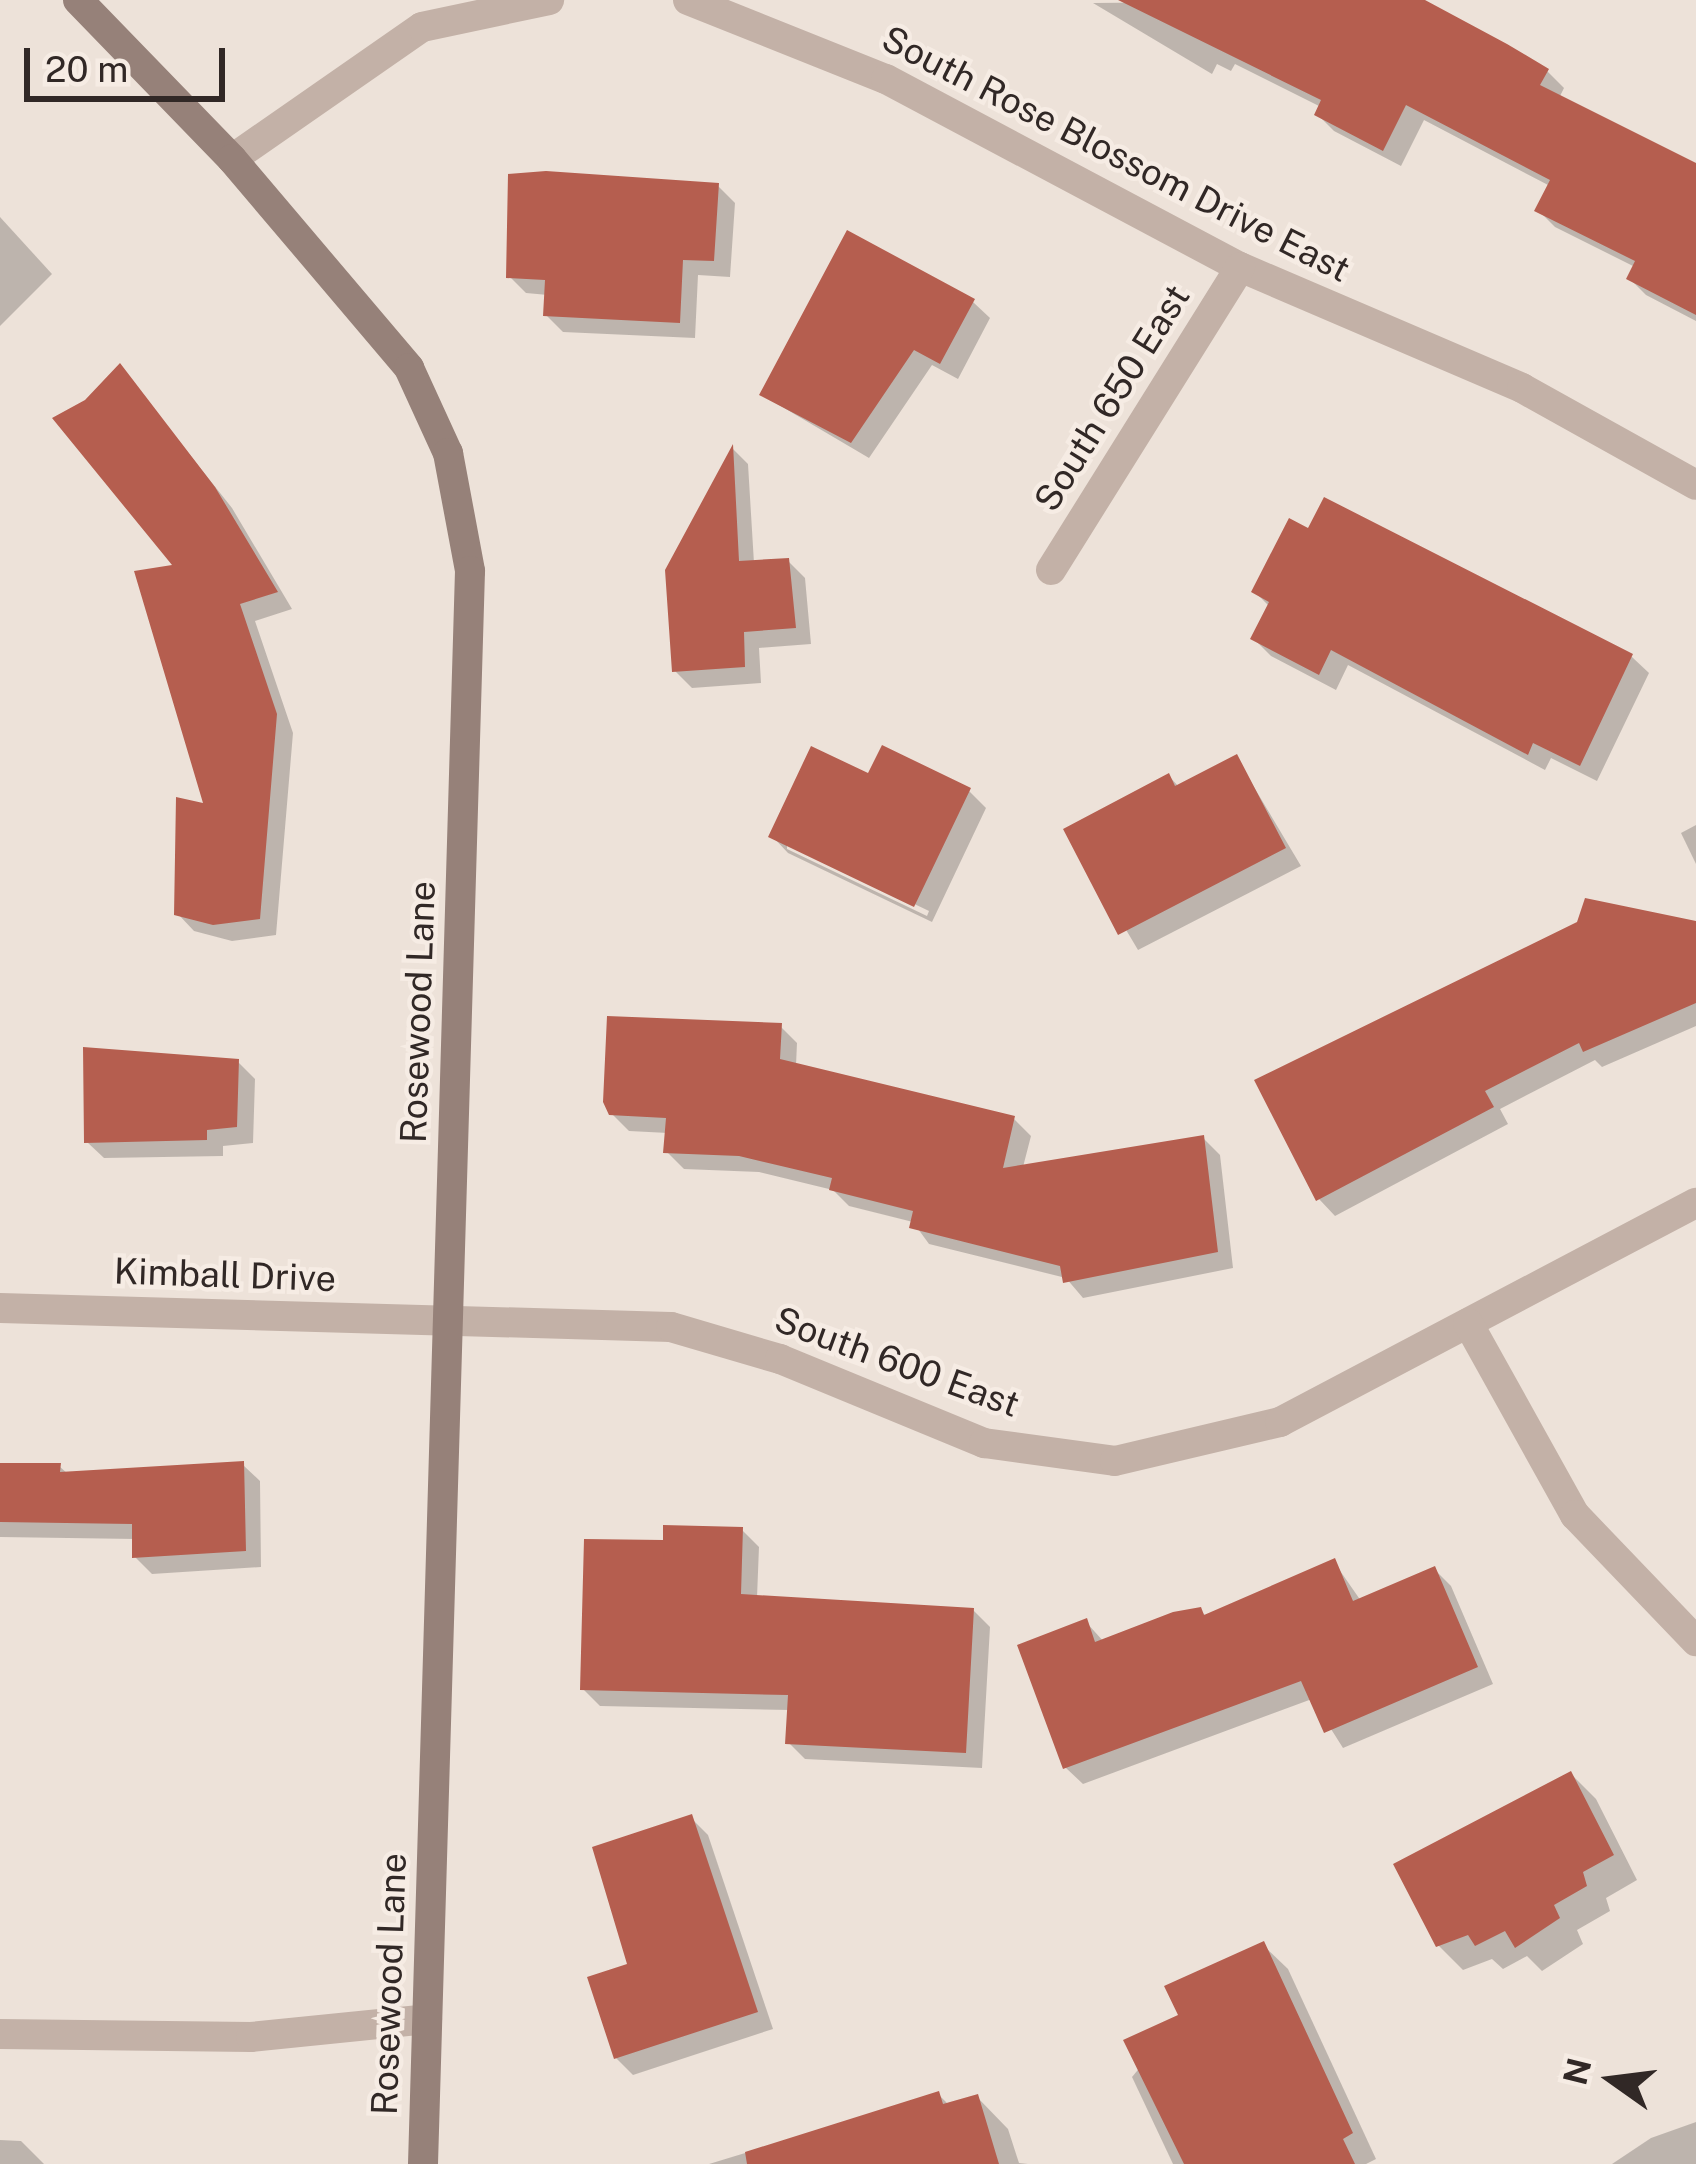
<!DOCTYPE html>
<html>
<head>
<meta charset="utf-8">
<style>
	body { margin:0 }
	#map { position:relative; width:1696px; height:2164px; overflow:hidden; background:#ede2d9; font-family:"Public Sans",sans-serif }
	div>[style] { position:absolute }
	.shadow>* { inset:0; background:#0003 }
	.building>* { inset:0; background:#b55e4f }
	.lane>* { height:30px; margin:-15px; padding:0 15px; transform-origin:15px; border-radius:15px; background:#c3b1a7 }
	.street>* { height:30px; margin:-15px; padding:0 15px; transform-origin:15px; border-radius:15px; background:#c3b1a7 }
	.secondary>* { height:30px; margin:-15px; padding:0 15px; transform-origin:15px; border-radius:15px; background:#968179 }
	span { translate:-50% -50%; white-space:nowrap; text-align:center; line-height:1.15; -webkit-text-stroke:9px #f6ece4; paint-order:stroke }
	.street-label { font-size:36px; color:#312826 }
	.north { position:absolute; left:1552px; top:2020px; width:120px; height:120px; -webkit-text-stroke:9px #f6ece4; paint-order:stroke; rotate:284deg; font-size:33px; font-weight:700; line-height:48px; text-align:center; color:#312826 }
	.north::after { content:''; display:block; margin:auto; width:42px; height:54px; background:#312826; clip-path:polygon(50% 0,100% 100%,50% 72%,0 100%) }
	.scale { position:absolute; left:24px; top:48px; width:201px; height:54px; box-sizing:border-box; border:6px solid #312826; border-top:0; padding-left:15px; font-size:36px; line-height:42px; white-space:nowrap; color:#312826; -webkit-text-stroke:9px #f6ece4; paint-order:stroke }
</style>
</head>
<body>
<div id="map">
	<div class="shadow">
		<i style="clip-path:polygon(1416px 0,1547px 71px,1564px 88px,1559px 98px,1696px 167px,1696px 321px,1646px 295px,1630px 279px,1635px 267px,1555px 227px,1538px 210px,1550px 186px,1424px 120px,1401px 166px,1334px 131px,1317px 114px,1321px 107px,1235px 64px,1231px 71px,1217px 64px,1212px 74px,1093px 3px)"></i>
		<i style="clip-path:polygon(718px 186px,735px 203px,730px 277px,698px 275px,695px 338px,563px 332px,546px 315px,548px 295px,526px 293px,509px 276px)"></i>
		<i style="clip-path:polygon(0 217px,52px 274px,0 326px)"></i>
		<i style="clip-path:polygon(973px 302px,990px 318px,958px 379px,932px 365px,869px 458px,762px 395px)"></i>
		<i style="clip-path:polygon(120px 367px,232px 508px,292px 609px,255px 621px,293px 733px,276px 935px,232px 941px,194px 931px,177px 913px,208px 806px,178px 567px,87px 402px)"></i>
		<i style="clip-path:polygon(733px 449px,748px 464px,754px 563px,788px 561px,805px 578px,811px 644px,759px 648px,761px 683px,692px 688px,675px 671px)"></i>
		<i style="clip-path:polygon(1255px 592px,1632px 657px,1649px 673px,1597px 781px,1551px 758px,1545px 770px,1348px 665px,1336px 690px,1271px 656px,1254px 639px,1270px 607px)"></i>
		<i style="clip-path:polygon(1236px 757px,1301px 866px,1138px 950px,1067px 830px,1169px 776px,1179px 787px)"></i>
		<i style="clip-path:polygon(evenodd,870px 777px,969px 791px,986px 808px,932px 922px,788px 853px,772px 836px,870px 777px,787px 843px,929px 911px,927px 916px,787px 849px,787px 843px)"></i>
		<i style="clip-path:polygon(1696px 825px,1696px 864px,1681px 833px)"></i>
		<i style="clip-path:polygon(1696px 924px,1696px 1026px,1602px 1067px,1595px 1060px,1500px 1109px,1508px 1124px,1335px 1216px,1319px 1199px)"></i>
		<i style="clip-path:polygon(780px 1026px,797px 1043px,796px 1066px,1014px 1119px,1031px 1136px,1023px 1167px,1203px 1138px,1220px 1155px,1233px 1268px,1083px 1298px,1066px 1278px,929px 1244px,913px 1222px,849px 1206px,833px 1190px,759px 1172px,684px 1169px,667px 1152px,668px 1133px,629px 1131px,612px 1114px)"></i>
		<i style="clip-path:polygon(238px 1062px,255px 1079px,253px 1143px,223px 1146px,223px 1156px,104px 1158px,87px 1142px)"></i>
		<i style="clip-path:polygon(243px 1465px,260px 1481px,261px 1567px,152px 1574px,135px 1557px,135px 1539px,0 1537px,0 1466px,59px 1466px,68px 1474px)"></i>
		<i style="clip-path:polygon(742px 1530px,759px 1547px,757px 1598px,973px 1610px,990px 1627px,982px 1768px,805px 1759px,788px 1742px,790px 1710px,600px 1706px,583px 1689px,666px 1544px)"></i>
		<i style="clip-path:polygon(1334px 1562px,1361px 1601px,1434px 1569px,1451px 1586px,1493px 1684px,1343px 1748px,1312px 1699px,1083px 1784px,1066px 1768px,1086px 1622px,1104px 1642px,1200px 1610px,1207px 1617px)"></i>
		<i style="clip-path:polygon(1571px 1774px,1596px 1799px,1637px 1880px,1606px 1898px,1610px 1911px,1577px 1930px,1583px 1944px,1542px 1971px,1527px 1956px,1503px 1969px,1492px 1959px,1463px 1970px,1438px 1945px)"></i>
		<i style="clip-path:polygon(691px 1818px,708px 1835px,773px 2029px,633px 2075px,616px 2058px,631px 1966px)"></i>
		<i style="clip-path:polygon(1263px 1945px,1288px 1969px,1376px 2159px,1366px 2164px,1173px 2164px,1132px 2077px,1182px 2017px)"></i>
		<i style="clip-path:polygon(938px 2094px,949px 2105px,977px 2097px,1008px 2129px,1019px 2163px,1028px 2164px,709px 2164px)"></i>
		<i style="clip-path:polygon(1696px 2122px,1696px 2164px,1612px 2164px,1651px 2138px)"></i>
		<i style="clip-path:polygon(0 2140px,21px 2141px,44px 2164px,0 2164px)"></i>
	</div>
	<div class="building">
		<i style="clip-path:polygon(1118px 0,1425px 0,1507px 44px,1549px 69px,1540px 85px,1696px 163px,1696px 315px,1626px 279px,1635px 261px,1534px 211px,1550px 180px,1406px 105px,1383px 151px,1314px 115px,1321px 100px)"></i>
		<i style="clip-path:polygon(546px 171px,719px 183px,714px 261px,683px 260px,680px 323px,543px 316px,545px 280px,506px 278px,508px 174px)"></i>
		<i style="clip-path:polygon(847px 230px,975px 299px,940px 364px,914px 350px,851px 443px,759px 395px)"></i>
		<i style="clip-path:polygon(120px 363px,215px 487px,278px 592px,240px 604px,277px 714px,260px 919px,213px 925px,174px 915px,176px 797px,203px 803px,134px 571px,172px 565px,52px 418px,85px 400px)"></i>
		<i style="clip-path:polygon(733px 444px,739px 561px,789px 558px,796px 628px,744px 632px,745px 667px,672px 672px,665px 570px)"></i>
		<i style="clip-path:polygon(1324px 497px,1633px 654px,1580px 766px,1533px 743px,1528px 755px,1331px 650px,1319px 675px,1250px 639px,1269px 602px,1251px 592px,1289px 518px,1308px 528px)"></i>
		<i style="clip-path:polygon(882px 745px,971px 788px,914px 907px,768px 837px,811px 746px,868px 773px)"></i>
		<i style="clip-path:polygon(1237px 754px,1286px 848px,1118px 935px,1063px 829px,1169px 773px,1175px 786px)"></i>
		<i style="clip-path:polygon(1585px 898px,1696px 921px,1696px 1003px,1583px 1052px,1579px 1043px,1485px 1091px,1494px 1107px,1316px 1201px,1254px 1080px,1577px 922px)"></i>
		<i style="clip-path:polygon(607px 1016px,782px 1023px,780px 1059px,1015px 1116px,1003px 1168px,1204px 1135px,1218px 1252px,1063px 1283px,1060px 1266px,909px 1228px,913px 1211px,829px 1190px,832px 1178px,739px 1156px,663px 1153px,666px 1118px,609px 1115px,603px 1102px)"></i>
		<i style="clip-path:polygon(83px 1047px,239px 1059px,237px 1127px,207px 1130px,207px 1140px,84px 1143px)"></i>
		<i style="clip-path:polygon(244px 1461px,246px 1551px,132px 1558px,132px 1524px,0 1522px,0 1463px,61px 1463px,60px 1472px)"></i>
		<i style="clip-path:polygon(663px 1525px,743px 1527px,741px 1594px,974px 1608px,966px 1753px,785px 1744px,788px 1695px,580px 1690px,584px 1539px,663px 1540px)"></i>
		<i style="clip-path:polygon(1335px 1558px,1353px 1601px,1435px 1566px,1478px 1667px,1324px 1733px,1301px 1681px,1063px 1769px,1017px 1645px,1087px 1618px,1095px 1642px,1173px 1612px,1201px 1607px,1204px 1615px)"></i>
		<i style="clip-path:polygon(1571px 1771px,1614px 1855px,1583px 1872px,1587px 1886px,1554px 1905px,1560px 1918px,1515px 1948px,1505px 1931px,1475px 1946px,1468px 1935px,1436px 1947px,1393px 1864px)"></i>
		<i style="clip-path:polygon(692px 1814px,758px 2012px,614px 2059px,587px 1977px,627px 1964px,592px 1847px)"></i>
		<i style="clip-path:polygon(1264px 1941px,1353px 2133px,1343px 2139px,1355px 2164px,1184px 2164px,1123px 2040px,1178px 2015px,1164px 1986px)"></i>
		<i style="clip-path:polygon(939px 2091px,943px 2104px,978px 2094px,999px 2164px,747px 2164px,745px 2152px)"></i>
	</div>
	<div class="lane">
		<i style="left:0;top:2034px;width:251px;rotate:0.7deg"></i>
		<i style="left:251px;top:2037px;width:177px;rotate:-5.8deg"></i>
	</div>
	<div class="street">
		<i style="left:688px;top:0;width:213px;rotate:21.8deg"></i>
		<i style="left:886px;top:79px;width:401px;rotate:28deg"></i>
		<i style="left:1240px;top:267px;width:307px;rotate:23.2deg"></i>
		<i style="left:1522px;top:388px;width:199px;rotate:29.1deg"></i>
		<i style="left:232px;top:159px;width:231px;rotate:-34.8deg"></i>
		<i style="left:422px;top:27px;width:130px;rotate:-12deg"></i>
		<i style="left:1051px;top:570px;width:357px;rotate:-58deg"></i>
		<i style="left:0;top:1308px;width:671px;rotate:1.62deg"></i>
		<i style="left:671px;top:1327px;width:114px;rotate:16.4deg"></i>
		<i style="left:780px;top:1359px;width:221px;rotate:22.4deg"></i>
		<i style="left:984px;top:1443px;width:132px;rotate:7.8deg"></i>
		<i style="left:1115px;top:1461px;width:170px;rotate:-13.3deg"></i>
		<i style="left:1280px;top:1422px;width:470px;rotate:-27.8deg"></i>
		<i style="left:1468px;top:1323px;width:220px;rotate:60.9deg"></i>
		<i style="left:1575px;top:1515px;width:175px;rotate:46.2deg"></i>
	</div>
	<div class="secondary">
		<i style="left:78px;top:0;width:221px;rotate:45.9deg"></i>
		<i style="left:232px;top:159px;width:274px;rotate:49.7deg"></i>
		<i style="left:409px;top:368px;width:94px;rotate:65.4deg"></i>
		<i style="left:448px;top:453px;width:120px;rotate:79.4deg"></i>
		<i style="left:470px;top:571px;width:1594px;rotate:91.69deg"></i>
	</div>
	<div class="street-label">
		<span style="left:1116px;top:154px;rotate:27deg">South Rose Blossom Drive East</span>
		<span style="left:1112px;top:398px;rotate:-58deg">South 650 East</span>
		<span style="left:418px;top:1012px;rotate:-88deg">Rosewood Lane</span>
		<span style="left:225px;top:1275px;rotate:2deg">Kimball Drive</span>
		<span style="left:897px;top:1362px;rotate:20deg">South 600 East</span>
		<span style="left:389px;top:1984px;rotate:-88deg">Rosewood Lane</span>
	</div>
	<div class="north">N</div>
	<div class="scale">20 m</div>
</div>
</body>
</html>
